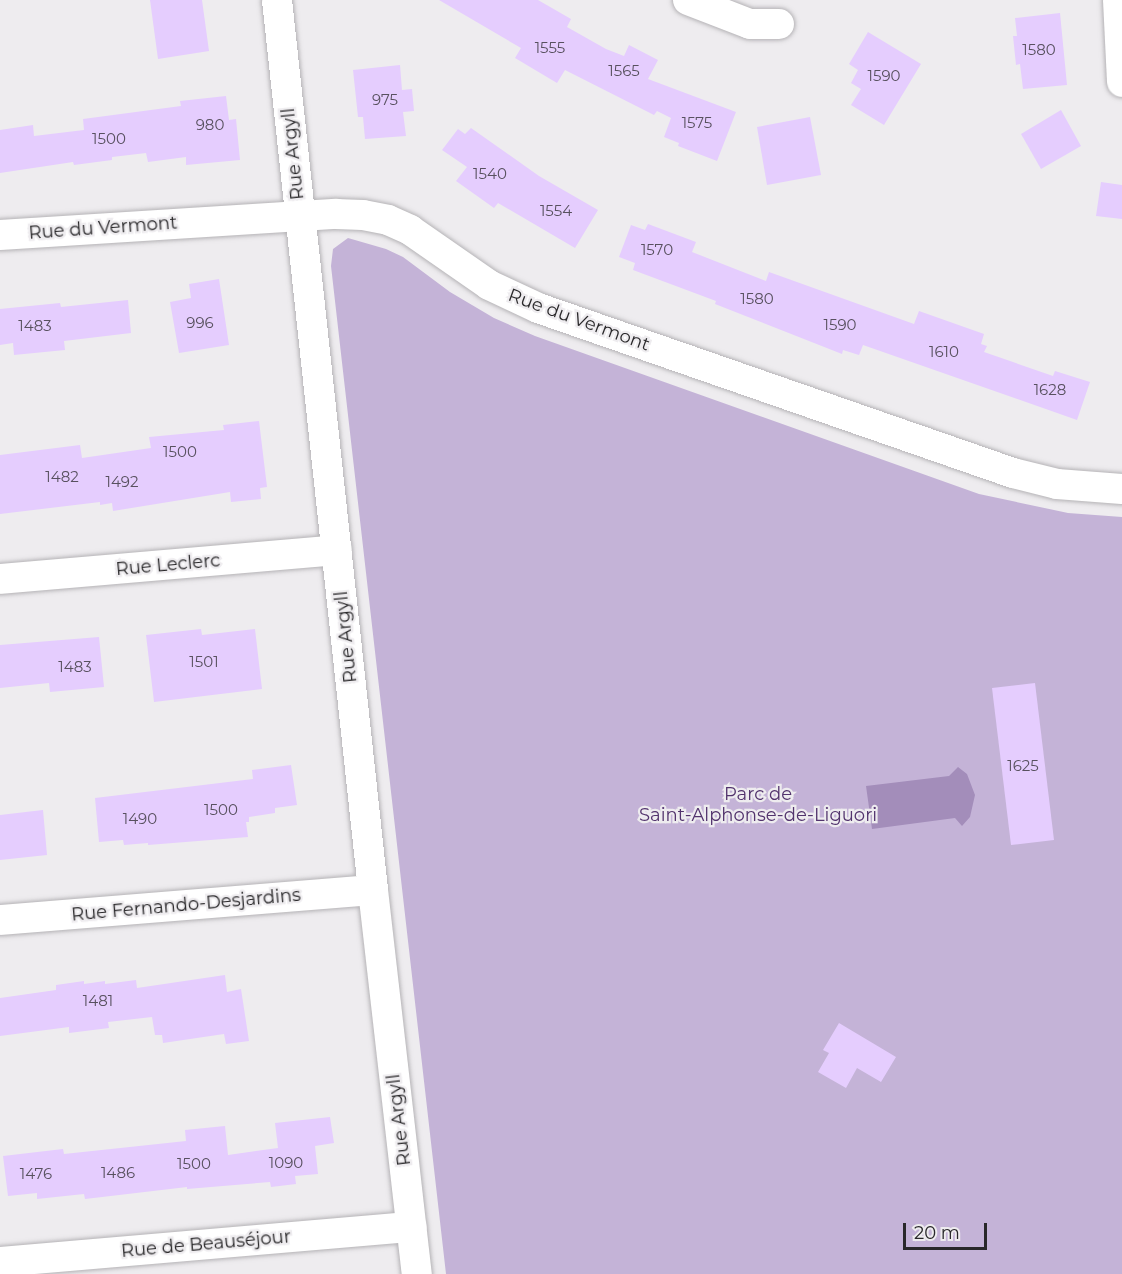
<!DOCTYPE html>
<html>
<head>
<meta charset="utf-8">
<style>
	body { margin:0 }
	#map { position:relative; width:1122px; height:1274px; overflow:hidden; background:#eeecef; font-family:Montserrat,sans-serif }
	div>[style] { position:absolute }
	.green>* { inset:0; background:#c4b3d7 }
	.water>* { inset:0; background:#a38dba }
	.building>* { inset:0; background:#e5cdfe }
	.roads { filter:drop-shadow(0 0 2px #b5b3b6) drop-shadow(0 0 2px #b5b3b6) }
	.street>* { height:30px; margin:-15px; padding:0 15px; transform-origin:15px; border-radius:15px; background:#fff }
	span { translate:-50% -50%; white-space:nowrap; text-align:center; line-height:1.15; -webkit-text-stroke:4.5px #eeecef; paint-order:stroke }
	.number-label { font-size:15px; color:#58515f }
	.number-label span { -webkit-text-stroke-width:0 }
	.street-label { font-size:18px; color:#29282a }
	.park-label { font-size:18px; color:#52336d }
	.scale { position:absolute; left:903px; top:1223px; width:84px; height:27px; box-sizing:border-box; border:3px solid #29282a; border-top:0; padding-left:8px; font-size:18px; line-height:21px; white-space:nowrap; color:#29282a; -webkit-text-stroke:4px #eeecef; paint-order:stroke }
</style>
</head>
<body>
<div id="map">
	<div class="green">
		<i style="clip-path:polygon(348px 238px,386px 249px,403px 257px,450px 292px,494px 318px,535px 336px,979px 494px,1068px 513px,1122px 517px,1122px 1274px,446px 1274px,331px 266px,333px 249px)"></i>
	</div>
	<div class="water">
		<i style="clip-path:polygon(958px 767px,967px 774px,975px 795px,970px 817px,962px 826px,955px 818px,872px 829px,866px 786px,949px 776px)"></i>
	</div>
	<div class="building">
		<i style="clip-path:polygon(150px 0,202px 0,209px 51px,158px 59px)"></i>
		<i style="clip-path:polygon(439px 0,538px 0,571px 19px,567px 27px,606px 49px,624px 56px,629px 45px,658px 60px,648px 79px,736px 112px,717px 161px,678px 146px,679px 143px,664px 137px,671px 118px,657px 111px,654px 115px,565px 70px,557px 83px,515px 58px,521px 48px)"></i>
		<i style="clip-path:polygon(1060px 13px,1067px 85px,1023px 89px,1020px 64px,1016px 65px,1013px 36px,1017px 36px,1015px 18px)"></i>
		<i style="clip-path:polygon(868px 32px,921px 64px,884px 125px,851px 105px,861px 89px,851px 83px,858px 70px,849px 64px)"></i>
		<i style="clip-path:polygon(400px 65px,402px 90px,412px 89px,414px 111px,403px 112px,406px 136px,365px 139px,363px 117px,358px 117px,353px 70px)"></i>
		<i style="clip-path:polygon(226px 96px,229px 120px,236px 119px,240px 160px,186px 165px,186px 157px,148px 162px,146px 153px,112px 157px,112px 160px,74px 165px,73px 162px,0 173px,0 130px,33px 125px,34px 136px,84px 130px,83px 119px,181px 106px,180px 101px)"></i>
		<i style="clip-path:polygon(1061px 110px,1081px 146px,1041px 169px,1021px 134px)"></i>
		<i style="clip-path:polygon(810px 117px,821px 175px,767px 185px,757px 127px)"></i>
		<i style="clip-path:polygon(471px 128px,539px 176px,598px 210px,575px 248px,498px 203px,494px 208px,456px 181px,467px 167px,442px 150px,458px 129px,465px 134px)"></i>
		<i style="clip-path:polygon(1101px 182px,1122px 185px,1122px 219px,1096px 216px)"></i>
		<i style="clip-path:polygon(648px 224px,696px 242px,692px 252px,766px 281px,769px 272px,914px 324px,919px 311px,984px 334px,981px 344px,987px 346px,984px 352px,1053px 376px,1055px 371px,1090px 382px,1077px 420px,863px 345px,859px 355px,843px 350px,842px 354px,715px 304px,716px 301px,633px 270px,635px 263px,619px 257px,631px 225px,645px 230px)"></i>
		<i style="clip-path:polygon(219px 279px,229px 345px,179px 353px,170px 302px,191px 298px,189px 284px)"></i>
		<i style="clip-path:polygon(128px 300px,131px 333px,64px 341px,65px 350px,14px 355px,13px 343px,0 345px,0 309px,60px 303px,61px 307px)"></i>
		<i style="clip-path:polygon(259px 421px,267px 487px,260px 488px,261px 499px,231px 502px,230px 492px,113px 511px,112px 503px,100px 505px,100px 502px,0 514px,0 455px,80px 445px,82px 458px,151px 448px,149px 437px,224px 430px,223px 425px)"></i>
		<i style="clip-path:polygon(201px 629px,202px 635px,255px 629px,262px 689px,154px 702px,146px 635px)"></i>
		<i style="clip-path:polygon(99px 637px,104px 687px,50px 692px,49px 683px,0 688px,0 645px)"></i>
		<i style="clip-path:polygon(1035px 683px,1054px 840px,1011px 845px,992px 688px)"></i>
		<i style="clip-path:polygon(291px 765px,297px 805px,275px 808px,275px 813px,249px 817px,249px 822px,246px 822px,248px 837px,148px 845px,148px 843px,124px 845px,123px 840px,99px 842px,95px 798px,253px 779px,252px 770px)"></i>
		<i style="clip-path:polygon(43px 810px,47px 855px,0 860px,0 815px)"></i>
		<i style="clip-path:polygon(225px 975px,227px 992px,241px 989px,249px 1041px,226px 1044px,224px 1034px,163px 1043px,162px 1035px,155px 1035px,152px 1017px,108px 1022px,109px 1028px,69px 1033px,69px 1027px,0 1036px,0 998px,56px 990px,56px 985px,84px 981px,84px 984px,105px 981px,105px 984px,136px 980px,137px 988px)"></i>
		<i style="clip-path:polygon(839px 1023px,896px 1057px,881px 1082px,857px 1068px,846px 1088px,818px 1072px,829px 1053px,823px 1050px)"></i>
		<i style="clip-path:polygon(330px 1117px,334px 1143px,315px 1146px,318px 1174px,295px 1176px,296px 1184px,271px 1187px,270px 1182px,187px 1189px,187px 1187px,85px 1199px,84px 1194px,37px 1199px,37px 1193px,8px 1196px,3px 1156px,63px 1149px,64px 1154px,186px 1141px,185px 1130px,225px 1126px,228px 1155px,278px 1148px,275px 1123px)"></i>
	</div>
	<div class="roads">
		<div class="street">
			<i style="left:277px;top:0;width:895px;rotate:83.84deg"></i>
			<i style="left:373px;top:890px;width:387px;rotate:83.5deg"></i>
			<i style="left:688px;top:0;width:66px;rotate:21.2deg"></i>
			<i style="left:750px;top:24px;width:29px"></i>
			<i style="left:1118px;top:0;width:82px;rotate:87.2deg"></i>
			<i style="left:0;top:235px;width:337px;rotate:-3.6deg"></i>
			<i style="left:336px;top:214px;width:27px;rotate:2deg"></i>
			<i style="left:363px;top:215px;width:25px;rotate:11deg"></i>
			<i style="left:388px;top:220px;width:24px;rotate:24deg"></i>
			<i style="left:410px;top:230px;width:96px;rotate:34.8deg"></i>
			<i style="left:489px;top:285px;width:54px;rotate:25.1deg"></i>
			<i style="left:538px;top:308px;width:503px;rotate:19.16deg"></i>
			<i style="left:1013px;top:473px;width:45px;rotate:14deg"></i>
			<i style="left:1057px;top:484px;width:65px;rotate:4.4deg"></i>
			<i style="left:0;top:579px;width:338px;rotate:-4.9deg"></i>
			<i style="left:0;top:920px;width:374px;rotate:-4.6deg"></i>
			<i style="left:0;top:1262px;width:413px;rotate:-4.9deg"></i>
		</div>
	</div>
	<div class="number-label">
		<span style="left:550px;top:48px">1555</span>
		<span style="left:1039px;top:50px">1580</span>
		<span style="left:624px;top:71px">1565</span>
		<span style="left:884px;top:76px">1590</span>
		<span style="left:385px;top:100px">975</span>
		<span style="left:697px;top:123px">1575</span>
		<span style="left:210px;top:125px">980</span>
		<span style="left:109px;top:139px">1500</span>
		<span style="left:490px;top:174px">1540</span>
		<span style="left:556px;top:211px">1554</span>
		<span style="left:657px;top:250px">1570</span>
		<span style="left:757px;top:299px">1580</span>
		<span style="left:200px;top:323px">996</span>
		<span style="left:840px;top:325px">1590</span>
		<span style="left:35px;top:326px">1483</span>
		<span style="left:944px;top:352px">1610</span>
		<span style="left:1050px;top:390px">1628</span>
		<span style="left:180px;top:452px">1500</span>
		<span style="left:62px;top:477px">1482</span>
		<span style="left:122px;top:482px">1492</span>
		<span style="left:204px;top:662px">1501</span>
		<span style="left:75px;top:667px">1483</span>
		<span style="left:1023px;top:766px">1625</span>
		<span style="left:221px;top:810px">1500</span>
		<span style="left:140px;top:819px">1490</span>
		<span style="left:98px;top:1001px">1481</span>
		<span style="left:286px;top:1163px">1090</span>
		<span style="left:194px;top:1164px">1500</span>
		<span style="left:118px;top:1173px">1486</span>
		<span style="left:36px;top:1174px">1476</span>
	</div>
	<div class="street-label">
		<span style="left:293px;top:154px;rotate:-96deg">Rue Argyll</span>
		<span style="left:103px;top:228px;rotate:-4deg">Rue du Vermont</span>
		<span style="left:579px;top:320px;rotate:20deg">Rue du Vermont</span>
		<span style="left:168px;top:565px;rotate:-5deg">Rue Leclerc</span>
		<span style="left:346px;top:637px;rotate:-96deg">Rue Argyll</span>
		<span style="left:186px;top:905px;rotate:-5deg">Rue Fernando-Desjardins</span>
		<span style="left:399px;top:1120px;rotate:-97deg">Rue Argyll</span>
		<span style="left:206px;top:1244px;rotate:-5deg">Rue de Beauséjour</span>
	</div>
	<div class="park-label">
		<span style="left:758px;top:805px">Parc de<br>Saint-Alphonse-de-Liguori</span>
	</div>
	<div class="scale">20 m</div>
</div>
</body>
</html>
